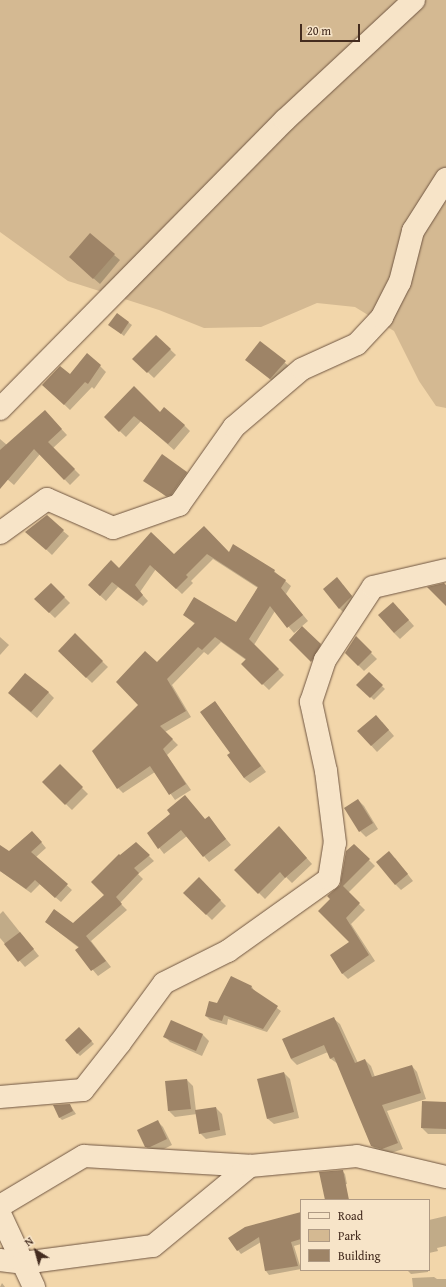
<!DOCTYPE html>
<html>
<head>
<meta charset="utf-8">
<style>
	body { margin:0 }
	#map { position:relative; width:446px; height:1287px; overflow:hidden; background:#f2d6aa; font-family:"Gentium Book Plus",serif }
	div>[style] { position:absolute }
	.green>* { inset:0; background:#d4b992 }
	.shadow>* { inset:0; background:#0003 }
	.building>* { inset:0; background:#9e8467 }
	.roads { filter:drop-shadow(0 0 1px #705642) drop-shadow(0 0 1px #705642) }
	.minor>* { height:22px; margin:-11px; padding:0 11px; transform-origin:11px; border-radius:11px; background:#f7e4c8 }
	span { translate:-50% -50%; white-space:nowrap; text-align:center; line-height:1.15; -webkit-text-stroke:4px #f7e4c8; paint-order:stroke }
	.legend { position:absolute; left:300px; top:1199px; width:130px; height:72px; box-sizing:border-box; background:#f7e4c8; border:1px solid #af9a84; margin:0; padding:5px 7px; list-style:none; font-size:12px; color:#442c1f }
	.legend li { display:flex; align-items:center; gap:8px; height:20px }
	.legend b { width:20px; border:1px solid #af9a84 }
	.north { position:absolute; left:16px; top:1231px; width:40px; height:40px; -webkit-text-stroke:3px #f7e4c8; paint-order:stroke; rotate:323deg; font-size:11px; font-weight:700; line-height:16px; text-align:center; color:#442c1f }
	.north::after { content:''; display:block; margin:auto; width:14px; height:18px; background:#442c1f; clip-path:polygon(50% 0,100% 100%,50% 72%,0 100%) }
	.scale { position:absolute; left:300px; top:24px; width:60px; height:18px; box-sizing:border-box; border:2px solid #442c1f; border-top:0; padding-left:5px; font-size:12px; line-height:14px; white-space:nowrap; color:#442c1f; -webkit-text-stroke:3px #f7e4c8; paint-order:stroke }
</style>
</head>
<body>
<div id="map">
	<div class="green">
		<i style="clip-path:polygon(0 0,446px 0,446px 408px,436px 406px,419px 381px,394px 331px,355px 307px,317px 303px,261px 327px,204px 328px,159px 310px,68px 281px,0 232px)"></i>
	</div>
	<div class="shadow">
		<i style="clip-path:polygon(114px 255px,120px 260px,100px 284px,76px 263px)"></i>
		<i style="clip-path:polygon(117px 314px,132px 325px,124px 336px,110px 325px)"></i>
		<i style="clip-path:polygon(156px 336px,176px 355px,154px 378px,134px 359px)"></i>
		<i style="clip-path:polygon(260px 342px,291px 368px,277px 385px,252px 365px)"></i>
		<i style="clip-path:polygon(100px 366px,106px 372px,94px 389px,92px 387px,70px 410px,49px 390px,70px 376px)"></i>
		<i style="clip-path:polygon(160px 414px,184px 425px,190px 431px,174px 450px,141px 421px,126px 437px,105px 417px)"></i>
		<i style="clip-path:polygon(50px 417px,67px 435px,53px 448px,80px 475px,70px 485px,40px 454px,14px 485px,0 473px,0 439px,7px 445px)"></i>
		<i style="clip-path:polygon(187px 472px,192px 478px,173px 502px,145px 480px)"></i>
		<i style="clip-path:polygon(204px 527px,229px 553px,274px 571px,291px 586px,286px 594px,308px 621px,294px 633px,275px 611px,254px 645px,284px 675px,269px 690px,242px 664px,246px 660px,221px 642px,208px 655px,204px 652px,172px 685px,191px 717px,165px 732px,178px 745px,167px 755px,191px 790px,175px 800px,155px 772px,123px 793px,118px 788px,139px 705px,157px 663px,195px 624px,184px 615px,236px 623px,258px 588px,213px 559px,191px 581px,193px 583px,182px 594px,156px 569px,140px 592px,148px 601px,143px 606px,118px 587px,106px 601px,94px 590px,119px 569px,174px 556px)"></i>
		<i style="clip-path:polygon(63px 531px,69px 536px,52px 555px,33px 537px)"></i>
		<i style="clip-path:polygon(51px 584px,70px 603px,55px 618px,35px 599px)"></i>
		<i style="clip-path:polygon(343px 585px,357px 602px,345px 614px,339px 608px)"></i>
		<i style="clip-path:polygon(399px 609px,414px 626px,400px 639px,394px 633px)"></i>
		<i style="clip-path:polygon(303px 628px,326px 650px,318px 666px,296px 646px)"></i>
		<i style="clip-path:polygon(75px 635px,108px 667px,92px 683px,59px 651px)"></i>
		<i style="clip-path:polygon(0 637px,9px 645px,0 655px)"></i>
		<i style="clip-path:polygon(356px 638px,377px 659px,364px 671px,346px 653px)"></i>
		<i style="clip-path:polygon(369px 674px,385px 689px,374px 700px,358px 685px)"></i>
		<i style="clip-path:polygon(48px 692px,54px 698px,37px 718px,15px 699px)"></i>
		<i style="clip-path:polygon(215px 702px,266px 772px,250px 783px,244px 778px,231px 753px)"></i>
		<i style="clip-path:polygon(382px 722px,394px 736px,377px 752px,359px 732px)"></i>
		<i style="clip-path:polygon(60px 766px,88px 794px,72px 810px,43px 782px)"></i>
		<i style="clip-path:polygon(358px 800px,364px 806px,378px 829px,366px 837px,360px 831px)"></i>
		<i style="clip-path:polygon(206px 820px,214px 824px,231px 845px,209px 862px,187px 836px,164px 854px,148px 833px)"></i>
		<i style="clip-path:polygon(284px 832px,312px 864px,292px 883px,286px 877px,265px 899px,236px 870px)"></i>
		<i style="clip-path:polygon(37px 837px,46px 848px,36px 857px,72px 890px,61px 902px,40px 884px,31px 893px,0 871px,0 846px,9px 852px)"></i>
		<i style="clip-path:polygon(136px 843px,154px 861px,138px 874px,143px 879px,120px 903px,127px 910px,91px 941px,111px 967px,98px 976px,76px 950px,79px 948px,46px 922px,73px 924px,106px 895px)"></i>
		<i style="clip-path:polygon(354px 845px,375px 866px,348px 893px,365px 910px,351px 924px,375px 961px,348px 979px,342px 973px,351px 942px,332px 899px,341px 886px)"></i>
		<i style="clip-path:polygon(395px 858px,413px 881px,401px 890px,395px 884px)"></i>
		<i style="clip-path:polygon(199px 879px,226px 906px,212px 920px,185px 893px)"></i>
		<i style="clip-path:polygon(3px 911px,39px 956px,25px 967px,0 938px,0 914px)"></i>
		<i style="clip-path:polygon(231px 977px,252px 987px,255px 992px,281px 1011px,267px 1032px,228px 1019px,227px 1025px,210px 1020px,206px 1016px,218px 1004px)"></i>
		<i style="clip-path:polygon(334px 1019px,340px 1024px,358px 1063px,365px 1060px,371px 1066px,375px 1077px,412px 1066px,417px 1072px,426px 1099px,387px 1111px,403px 1149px,388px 1154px,378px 1152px,372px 1146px,338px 1064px,331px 1059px,328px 1052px,297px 1065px,291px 1059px)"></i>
		<i style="clip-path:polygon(82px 1031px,94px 1044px,80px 1056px,77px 1053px)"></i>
		<i style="clip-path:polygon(203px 1035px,209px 1041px,202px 1056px,170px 1042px,164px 1036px)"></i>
		<i style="clip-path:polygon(284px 1073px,290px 1079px,299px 1118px,274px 1124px,268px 1119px)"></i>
		<i style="clip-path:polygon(187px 1080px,193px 1086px,196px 1111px,216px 1108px,222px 1114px,226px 1135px,206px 1139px,200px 1133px,197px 1114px,175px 1117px,169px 1111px)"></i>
		<i style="clip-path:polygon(446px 1103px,446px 1134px,428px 1134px,422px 1128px)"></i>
		<i style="clip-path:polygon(70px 1105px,76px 1114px,62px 1120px,59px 1117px)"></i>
		<i style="clip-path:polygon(157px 1121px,163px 1127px,172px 1145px,156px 1153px,152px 1153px,146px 1147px)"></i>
		<i style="clip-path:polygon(342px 1171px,345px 1174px,347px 1184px,326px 1188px)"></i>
		<i style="clip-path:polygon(301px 1213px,301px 1244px,294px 1246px,301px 1269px,269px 1275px,266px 1271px,261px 1242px,241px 1254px,229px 1239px)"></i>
		<i style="clip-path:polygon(446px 1216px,446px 1246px,437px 1248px,438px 1251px,429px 1253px,429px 1220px)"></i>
		<i style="clip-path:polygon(407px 1270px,428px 1270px,428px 1272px,411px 1274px)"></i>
		<i style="clip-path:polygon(434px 1277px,437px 1279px,446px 1279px,446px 1287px,413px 1287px,412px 1278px)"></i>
		<i style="clip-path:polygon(2px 1283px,5px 1287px,0 1287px)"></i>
	</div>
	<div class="building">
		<i style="clip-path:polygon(90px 233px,115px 254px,93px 279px,69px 257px)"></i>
		<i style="clip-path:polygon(117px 313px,129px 322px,121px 334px,108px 325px)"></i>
		<i style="clip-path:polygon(156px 335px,171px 349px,147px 373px,132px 359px)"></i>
		<i style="clip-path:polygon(260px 341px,286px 361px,270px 379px,245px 360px)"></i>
		<i style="clip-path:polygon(87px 353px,101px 365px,88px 384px,85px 382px,64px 405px,42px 385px,60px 366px,70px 374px)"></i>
		<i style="clip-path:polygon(134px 386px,160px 412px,164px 407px,185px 425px,168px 444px,134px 416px,119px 432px,104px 417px)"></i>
		<i style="clip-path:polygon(45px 410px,62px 429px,48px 442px,75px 469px,64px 480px,34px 449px,0 489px,0 450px)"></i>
		<i style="clip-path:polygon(162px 454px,187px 472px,171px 495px,166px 496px,143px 481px)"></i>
		<i style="clip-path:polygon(47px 515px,64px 530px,46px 550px,25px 532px)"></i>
		<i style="clip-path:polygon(204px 526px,229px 552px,233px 544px,275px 570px,274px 572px,286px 580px,281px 588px,303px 615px,287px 628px,270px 606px,249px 639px,279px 669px,262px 685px,241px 664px,246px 659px,215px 637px,202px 650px,198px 647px,167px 679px,186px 711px,160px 726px,173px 739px,163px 749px,186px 784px,169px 795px,150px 766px,117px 789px,92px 751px,138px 705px,116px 682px,145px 651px,157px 662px,195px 623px,183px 615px,194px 597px,236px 622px,258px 587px,207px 554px,186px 575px,188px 577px,176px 589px,150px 565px,135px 585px,143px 595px,137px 601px,112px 582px,100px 596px,88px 585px,111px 560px,119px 568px,151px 532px,174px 554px)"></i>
		<i style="clip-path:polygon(337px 577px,352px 596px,339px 609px,323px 589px)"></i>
		<i style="clip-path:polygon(51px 583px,65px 597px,49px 613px,34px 599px)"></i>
		<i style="clip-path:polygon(444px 583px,446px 585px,446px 606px,427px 587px)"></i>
		<i style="clip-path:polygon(393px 602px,409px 620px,394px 633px,378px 615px)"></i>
		<i style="clip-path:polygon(302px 626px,321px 644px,311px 662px,289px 640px)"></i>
		<i style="clip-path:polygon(75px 633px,103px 661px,86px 678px,58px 651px)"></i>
		<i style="clip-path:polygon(356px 636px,372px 652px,358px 666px,345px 653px)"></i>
		<i style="clip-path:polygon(369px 672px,383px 685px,370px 698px,356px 685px)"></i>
		<i style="clip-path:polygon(25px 673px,49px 692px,31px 712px,8px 693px)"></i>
		<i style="clip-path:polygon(215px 701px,261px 766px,244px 778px,227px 755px,230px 753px,200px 712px)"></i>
		<i style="clip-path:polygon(376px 715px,389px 730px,371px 746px,357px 731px)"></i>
		<i style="clip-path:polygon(60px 764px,83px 787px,65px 805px,42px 782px)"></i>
		<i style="clip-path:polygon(185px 795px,205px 819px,209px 816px,226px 839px,203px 857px,181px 830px,158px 849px,147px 833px,170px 814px,167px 810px)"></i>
		<i style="clip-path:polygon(358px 799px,373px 823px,359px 832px,344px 808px)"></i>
		<i style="clip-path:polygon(279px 826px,307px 858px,285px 878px,280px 872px,258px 894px,234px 870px)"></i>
		<i style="clip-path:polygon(32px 831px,42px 842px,31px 852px,68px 884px,55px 898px,35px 880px,26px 889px,0 871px,0 845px,9px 851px)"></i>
		<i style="clip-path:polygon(136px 842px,150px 855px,134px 868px,139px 873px,116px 897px,122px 904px,86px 936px,106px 961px,91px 971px,75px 950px,79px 947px,45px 922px,54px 909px,73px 923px,104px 895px,91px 882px,119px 854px,120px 855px)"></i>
		<i style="clip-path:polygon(354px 844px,370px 859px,343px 886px,360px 903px,346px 918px,369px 955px,342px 974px,330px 955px,349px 942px,318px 911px,330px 899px,327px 896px,340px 885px,346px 851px)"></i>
		<i style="clip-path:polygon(389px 851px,408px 874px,395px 885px,376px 862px)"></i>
		<i style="clip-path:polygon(199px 877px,221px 900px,206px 915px,183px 893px)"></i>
		<i style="clip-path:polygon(20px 932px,34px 949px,18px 962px,4px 944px)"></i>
		<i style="clip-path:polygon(231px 976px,252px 986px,251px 988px,278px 1006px,263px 1029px,224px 1015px,222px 1021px,205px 1016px,209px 1001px,217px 1003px)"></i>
		<i style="clip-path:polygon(334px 1017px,355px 1063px,365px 1059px,372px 1077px,412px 1065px,421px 1093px,382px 1105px,398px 1143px,382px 1149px,371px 1146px,334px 1057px,330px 1059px,324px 1045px,291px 1059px,282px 1039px)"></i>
		<i style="clip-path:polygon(171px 1020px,203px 1034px,196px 1051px,163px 1037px)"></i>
		<i style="clip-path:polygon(79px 1027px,92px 1041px,77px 1054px,65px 1040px)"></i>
		<i style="clip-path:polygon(284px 1072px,294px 1112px,267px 1119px,257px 1079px)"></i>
		<i style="clip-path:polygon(187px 1079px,191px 1109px,168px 1111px,165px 1081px)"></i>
		<i style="clip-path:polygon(422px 1101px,446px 1102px,446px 1129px,421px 1128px)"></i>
		<i style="clip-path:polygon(70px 1104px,73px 1111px,59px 1118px,53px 1105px)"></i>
		<i style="clip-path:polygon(216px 1107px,220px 1130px,199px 1134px,195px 1110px)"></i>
		<i style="clip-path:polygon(158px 1120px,167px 1139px,150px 1147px,145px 1147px,137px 1130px)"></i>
		<i style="clip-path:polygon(343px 1170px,349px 1200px,325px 1200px,319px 1172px)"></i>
		<i style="clip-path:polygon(301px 1212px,301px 1239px,291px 1242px,298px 1266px,265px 1271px,259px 1237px,237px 1251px,228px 1238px,245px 1227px)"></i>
	</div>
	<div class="roads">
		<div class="minor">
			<i style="left:0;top:409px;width:406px;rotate:-45.4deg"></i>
			<i style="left:285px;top:120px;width:176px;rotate:-42.9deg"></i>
			<i style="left:0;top:533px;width:58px;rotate:-35.9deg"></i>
			<i style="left:47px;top:499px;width:72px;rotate:23.7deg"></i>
			<i style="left:113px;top:528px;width:70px;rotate:-19.2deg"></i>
			<i style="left:179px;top:505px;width:95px;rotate:-54.8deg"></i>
			<i style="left:234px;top:427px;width:89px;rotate:-40.5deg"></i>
			<i style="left:302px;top:369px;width:60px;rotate:-24.4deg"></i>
			<i style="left:357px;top:344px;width:37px;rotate:-47deg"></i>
			<i style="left:382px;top:317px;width:39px;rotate:-63deg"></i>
			<i style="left:400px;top:282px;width:53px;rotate:-75.7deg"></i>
			<i style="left:413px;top:231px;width:62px;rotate:-57.6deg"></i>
			<i style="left:0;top:1097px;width:83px;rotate:-4.8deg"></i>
			<i style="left:83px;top:1090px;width:60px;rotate:-51.8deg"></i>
			<i style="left:120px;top:1043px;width:74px;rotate:-53.7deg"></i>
			<i style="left:164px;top:983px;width:72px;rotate:-26.6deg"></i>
			<i style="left:228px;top:951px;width:124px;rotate:-35.5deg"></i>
			<i style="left:329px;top:879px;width:36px;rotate:-81deg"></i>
			<i style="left:335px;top:843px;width:73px;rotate:-97.1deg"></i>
			<i style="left:326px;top:771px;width:71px;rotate:-102.3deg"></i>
			<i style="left:311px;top:702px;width:44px;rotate:-71.6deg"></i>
			<i style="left:325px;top:660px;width:87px;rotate:-56.7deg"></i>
			<i style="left:373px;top:587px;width:75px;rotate:-13.1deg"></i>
			<i style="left:0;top:1206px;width:98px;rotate:-30.8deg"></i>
			<i style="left:84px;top:1156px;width:166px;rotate:3.4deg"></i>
			<i style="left:0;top:1214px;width:81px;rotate:65deg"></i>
			<i style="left:0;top:1260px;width:23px;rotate:7deg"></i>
			<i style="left:23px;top:1263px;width:131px;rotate:-7.5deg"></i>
			<i style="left:153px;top:1246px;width:126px;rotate:-39.5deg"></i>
			<i style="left:250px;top:1166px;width:107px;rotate:-5.3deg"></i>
			<i style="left:357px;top:1156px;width:91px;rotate:13.3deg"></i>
		</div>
	</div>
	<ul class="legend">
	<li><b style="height:5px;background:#f7e4c8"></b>Road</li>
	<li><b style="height:11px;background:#d4b992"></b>Park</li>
	<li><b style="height:11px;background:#9e8467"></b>Building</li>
	</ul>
	<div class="north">N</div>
	<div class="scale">20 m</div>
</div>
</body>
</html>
